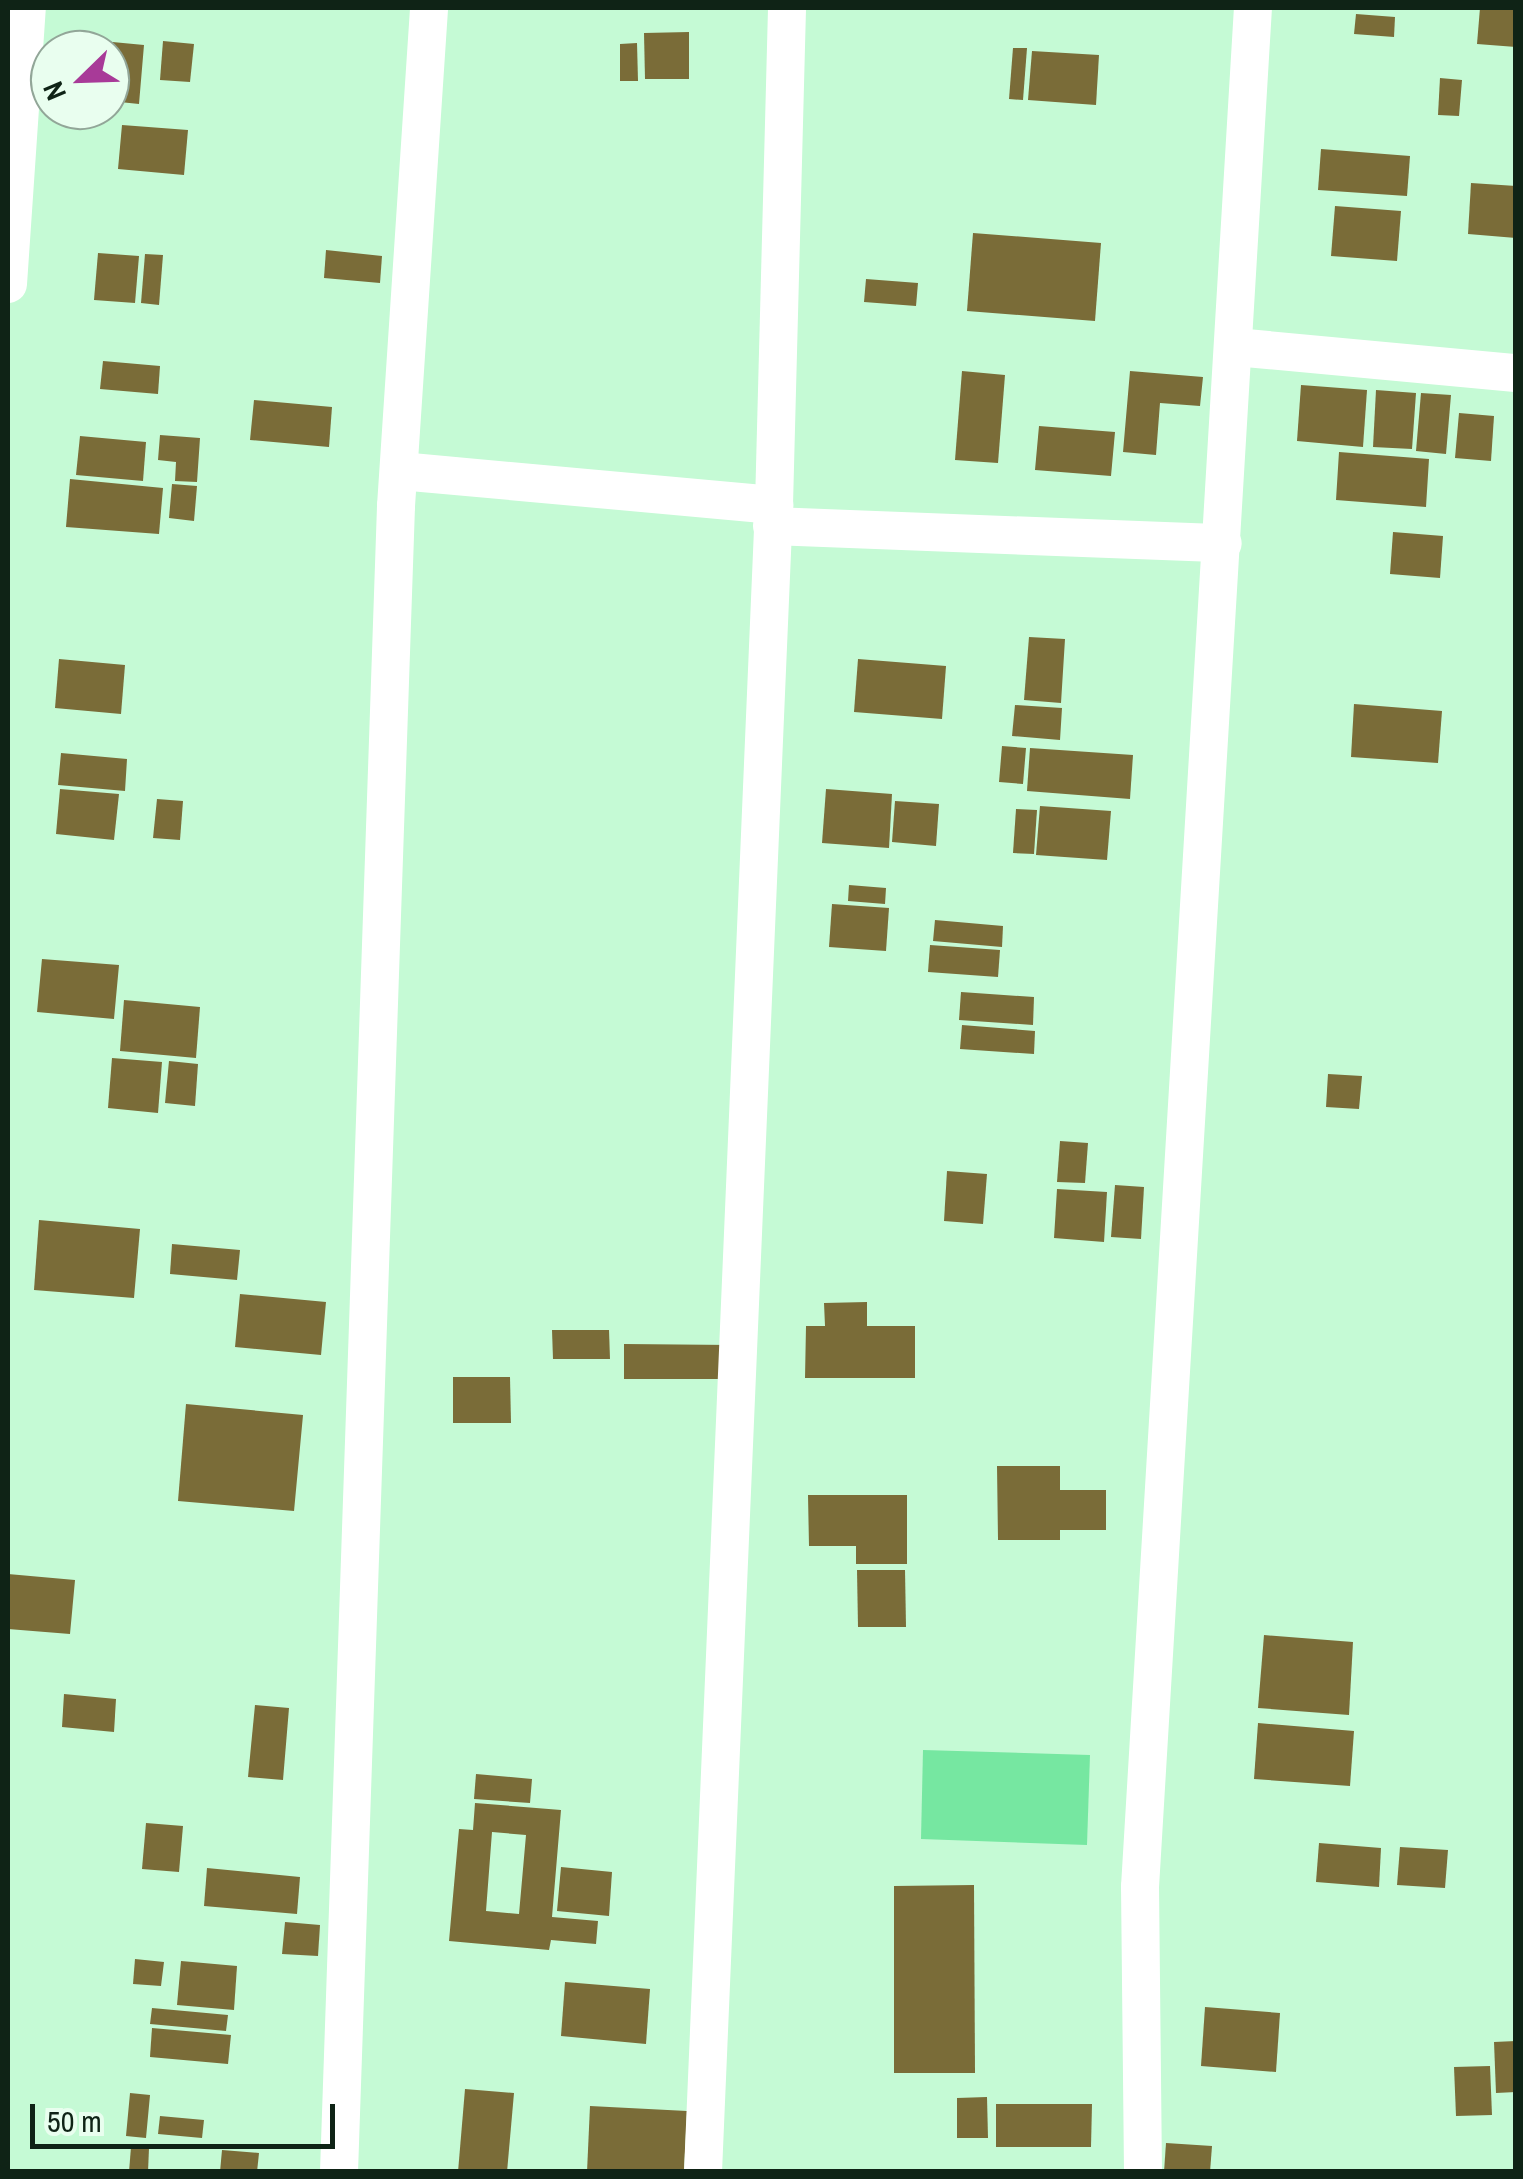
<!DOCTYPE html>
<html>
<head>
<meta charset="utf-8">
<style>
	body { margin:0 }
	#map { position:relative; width:1523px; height:2179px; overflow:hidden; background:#c5fad5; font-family:"Archivo Narrow",sans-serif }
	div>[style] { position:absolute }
	.green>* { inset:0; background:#76e7a1 }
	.building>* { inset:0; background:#7a6c38 }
	.minor>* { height:38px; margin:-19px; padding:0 19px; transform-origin:19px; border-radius:19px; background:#fff }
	span { translate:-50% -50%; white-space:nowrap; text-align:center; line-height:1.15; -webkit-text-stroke:8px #e9feef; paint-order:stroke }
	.frame { position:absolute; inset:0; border:10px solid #0f2316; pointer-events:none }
	.north { position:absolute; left:30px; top:30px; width:100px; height:100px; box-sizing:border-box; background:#e9feef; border:2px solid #92a698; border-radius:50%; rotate:247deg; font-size:28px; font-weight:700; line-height:40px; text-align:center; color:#0f2316 }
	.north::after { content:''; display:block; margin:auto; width:35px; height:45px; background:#a83a98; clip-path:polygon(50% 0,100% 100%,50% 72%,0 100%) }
	.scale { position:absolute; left:30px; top:2104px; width:305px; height:45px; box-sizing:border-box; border:5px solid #0f2316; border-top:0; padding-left:12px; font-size:30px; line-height:35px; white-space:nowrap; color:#0f2316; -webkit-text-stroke:8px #e9feef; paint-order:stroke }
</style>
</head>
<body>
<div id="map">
	<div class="green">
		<i style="clip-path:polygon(923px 1750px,1090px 1755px,1087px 1845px,921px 1839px)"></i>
	</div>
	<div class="building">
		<i style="clip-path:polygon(1480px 8px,1516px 8px,1516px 47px,1477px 44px)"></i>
		<i style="clip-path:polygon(1356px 14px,1395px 17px,1394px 37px,1354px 34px)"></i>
		<i style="clip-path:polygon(689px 32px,689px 79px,645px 79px,644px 33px)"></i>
		<i style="clip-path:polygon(81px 39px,144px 45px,139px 104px,110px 101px,110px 50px,81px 50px)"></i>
		<i style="clip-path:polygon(163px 41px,194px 44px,190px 82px,160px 80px)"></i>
		<i style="clip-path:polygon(637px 43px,638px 81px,620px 81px,620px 44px)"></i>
		<i style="clip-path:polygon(1013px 48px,1027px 48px,1023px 100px,1009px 99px)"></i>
		<i style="clip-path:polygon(1032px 51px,1099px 55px,1096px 105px,1028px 100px)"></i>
		<i style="clip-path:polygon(1440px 78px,1462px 80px,1459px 116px,1438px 115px)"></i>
		<i style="clip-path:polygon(122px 125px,188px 130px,184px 175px,118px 169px)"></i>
		<i style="clip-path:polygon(1321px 149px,1410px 156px,1407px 196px,1318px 190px)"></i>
		<i style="clip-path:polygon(1471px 183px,1516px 186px,1516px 238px,1468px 234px)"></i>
		<i style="clip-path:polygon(1335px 206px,1401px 211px,1397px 261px,1331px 256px)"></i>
		<i style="clip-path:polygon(973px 233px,1101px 243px,1095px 321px,967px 311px)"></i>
		<i style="clip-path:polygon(326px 250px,382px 256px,380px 283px,324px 278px)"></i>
		<i style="clip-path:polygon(98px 253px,139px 256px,135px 303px,94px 300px)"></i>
		<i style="clip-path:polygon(145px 254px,163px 255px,159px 305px,141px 303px)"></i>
		<i style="clip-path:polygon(866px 279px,918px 283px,916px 306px,864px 302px)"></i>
		<i style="clip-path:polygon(103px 361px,160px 366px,158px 394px,100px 389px)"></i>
		<i style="clip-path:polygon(962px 371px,1005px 375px,998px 463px,955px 460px)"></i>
		<i style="clip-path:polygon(1130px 371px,1203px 377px,1200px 406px,1160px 403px,1156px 455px,1123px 452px)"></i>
		<i style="clip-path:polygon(1301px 385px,1367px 390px,1363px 447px,1297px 441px)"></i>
		<i style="clip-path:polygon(1376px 390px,1416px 393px,1412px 449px,1373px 447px)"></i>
		<i style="clip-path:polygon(1421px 393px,1451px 395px,1446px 454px,1416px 451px)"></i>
		<i style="clip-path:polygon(254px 400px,332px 407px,329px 447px,250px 440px)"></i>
		<i style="clip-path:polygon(1459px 413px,1494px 416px,1491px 461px,1455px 458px)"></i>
		<i style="clip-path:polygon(1039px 426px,1115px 432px,1111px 476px,1035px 470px)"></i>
		<i style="clip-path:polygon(160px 435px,200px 438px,197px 482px,175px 481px,176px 462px,158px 460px)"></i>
		<i style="clip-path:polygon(80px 436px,146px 442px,143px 481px,76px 475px)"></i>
		<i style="clip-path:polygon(1339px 452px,1429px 459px,1426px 507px,1336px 500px)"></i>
		<i style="clip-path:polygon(70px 479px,163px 488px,159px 534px,66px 527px)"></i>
		<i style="clip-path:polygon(172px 484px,197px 486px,194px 521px,169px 518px)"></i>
		<i style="clip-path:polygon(1393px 532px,1443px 536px,1440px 578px,1390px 574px)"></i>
		<i style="clip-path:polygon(1029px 637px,1065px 639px,1061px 703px,1024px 700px)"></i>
		<i style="clip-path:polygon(59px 659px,125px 665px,121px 714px,55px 708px)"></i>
		<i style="clip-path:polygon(858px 659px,946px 666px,942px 719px,854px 712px)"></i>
		<i style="clip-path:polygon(1354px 704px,1442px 711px,1438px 763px,1351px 757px)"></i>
		<i style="clip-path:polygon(1015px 705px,1062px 708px,1060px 740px,1012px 736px)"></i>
		<i style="clip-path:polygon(1002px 746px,1026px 748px,1023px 784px,999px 782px)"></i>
		<i style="clip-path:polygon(1030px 748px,1133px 755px,1130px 799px,1027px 791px)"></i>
		<i style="clip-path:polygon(61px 753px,127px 759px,125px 791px,58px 785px)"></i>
		<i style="clip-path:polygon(60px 789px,119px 794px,114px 840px,56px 834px)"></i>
		<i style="clip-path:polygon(826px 789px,892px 794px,889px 848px,822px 843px)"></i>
		<i style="clip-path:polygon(157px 799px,183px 801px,180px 840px,153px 838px)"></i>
		<i style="clip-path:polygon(895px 801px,939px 804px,936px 846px,892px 842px)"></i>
		<i style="clip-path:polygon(1040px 806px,1111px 811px,1107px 860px,1036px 855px)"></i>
		<i style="clip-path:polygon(1016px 809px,1037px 810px,1034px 854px,1013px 853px)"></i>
		<i style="clip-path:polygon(849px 885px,886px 888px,885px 904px,848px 901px)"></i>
		<i style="clip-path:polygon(832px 904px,889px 908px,886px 951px,829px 947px)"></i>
		<i style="clip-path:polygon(935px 920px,1003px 926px,1002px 947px,933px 941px)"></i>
		<i style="clip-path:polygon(930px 945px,1000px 950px,998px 977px,928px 972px)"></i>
		<i style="clip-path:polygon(42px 959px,119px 965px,114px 1019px,37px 1012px)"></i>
		<i style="clip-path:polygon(961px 992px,1034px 997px,1033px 1025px,959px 1020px)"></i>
		<i style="clip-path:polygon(124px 1000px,200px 1007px,196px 1058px,120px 1051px)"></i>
		<i style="clip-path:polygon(962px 1025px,1035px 1031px,1034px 1054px,960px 1049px)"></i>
		<i style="clip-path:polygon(112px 1058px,162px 1062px,158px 1113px,108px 1108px)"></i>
		<i style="clip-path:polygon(169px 1061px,198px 1064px,195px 1106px,165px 1103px)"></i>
		<i style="clip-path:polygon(1328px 1074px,1362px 1076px,1359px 1109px,1326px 1107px)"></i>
		<i style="clip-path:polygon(1060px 1141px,1088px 1143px,1085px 1183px,1057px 1182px)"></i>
		<i style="clip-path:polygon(947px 1171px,987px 1174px,983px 1224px,944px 1221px)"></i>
		<i style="clip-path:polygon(1115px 1185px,1144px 1187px,1141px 1239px,1111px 1237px)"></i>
		<i style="clip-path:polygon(1057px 1189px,1107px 1192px,1104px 1242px,1054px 1238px)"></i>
		<i style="clip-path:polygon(39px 1220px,140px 1229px,134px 1298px,34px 1290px)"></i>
		<i style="clip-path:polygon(172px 1244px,240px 1250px,237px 1280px,170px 1274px)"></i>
		<i style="clip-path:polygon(240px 1294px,326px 1302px,321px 1355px,235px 1347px)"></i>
		<i style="clip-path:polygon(867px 1302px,867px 1326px,915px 1326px,915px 1378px,805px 1378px,806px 1326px,825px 1326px,824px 1303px)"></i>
		<i style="clip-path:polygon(552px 1330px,609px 1330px,610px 1359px,553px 1359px)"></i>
		<i style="clip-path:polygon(624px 1344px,732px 1345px,732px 1379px,624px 1379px)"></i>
		<i style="clip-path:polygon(453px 1377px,510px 1377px,511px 1423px,453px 1423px)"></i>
		<i style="clip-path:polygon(186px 1404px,303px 1415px,294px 1511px,178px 1501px)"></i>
		<i style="clip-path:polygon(997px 1466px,1060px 1466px,1060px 1490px,1106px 1490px,1106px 1530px,1060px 1530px,1060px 1540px,998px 1540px)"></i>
		<i style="clip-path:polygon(808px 1495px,907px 1495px,907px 1564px,856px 1564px,856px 1546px,809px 1546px)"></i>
		<i style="clip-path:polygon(857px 1570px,905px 1570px,906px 1627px,858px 1627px)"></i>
		<i style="clip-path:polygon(8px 1574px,75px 1580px,70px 1634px,8px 1629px)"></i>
		<i style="clip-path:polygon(1264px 1635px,1353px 1642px,1349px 1715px,1258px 1708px)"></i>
		<i style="clip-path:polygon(64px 1694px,116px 1699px,114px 1732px,62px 1727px)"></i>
		<i style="clip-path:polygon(255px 1705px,289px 1708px,283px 1780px,248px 1777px)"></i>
		<i style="clip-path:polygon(1258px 1723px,1354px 1731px,1350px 1786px,1254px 1779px)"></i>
		<i style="clip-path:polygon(476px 1774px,532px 1779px,530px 1803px,474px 1799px)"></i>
		<i style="clip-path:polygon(evenodd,475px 1803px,561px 1810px,552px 1917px,598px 1921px,596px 1944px,551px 1940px,549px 1950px,449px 1941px,459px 1829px,473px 1830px,475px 1803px,492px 1832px,526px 1835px,519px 1914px,486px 1911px,492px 1832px)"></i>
		<i style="clip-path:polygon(146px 1823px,183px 1826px,179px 1872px,142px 1869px)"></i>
		<i style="clip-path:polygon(1319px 1843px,1381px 1848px,1379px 1887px,1316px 1882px)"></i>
		<i style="clip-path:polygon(1400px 1847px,1448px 1850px,1445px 1888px,1397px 1885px)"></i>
		<i style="clip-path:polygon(561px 1867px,612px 1872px,609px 1916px,557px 1911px)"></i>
		<i style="clip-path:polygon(207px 1868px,300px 1877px,297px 1914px,204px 1906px)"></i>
		<i style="clip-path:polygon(974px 1885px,975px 2073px,894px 2073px,894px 1886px)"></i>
		<i style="clip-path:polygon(285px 1922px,320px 1925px,318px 1956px,282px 1954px)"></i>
		<i style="clip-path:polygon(135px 1959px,164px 1962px,161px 1986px,133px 1984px)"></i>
		<i style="clip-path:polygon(181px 1961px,237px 1966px,234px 2010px,177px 2005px)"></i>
		<i style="clip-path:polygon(565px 1982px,650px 1989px,646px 2044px,561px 2036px)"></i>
		<i style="clip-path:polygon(1205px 2007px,1280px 2013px,1276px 2072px,1201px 2066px)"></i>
		<i style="clip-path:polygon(152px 2008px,228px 2015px,226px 2031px,150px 2024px)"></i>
		<i style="clip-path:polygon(152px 2028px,231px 2035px,228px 2064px,150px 2057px)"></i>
		<i style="clip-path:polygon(1516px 2041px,1516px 2092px,1496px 2093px,1494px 2042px)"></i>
		<i style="clip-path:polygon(1490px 2066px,1492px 2115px,1456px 2116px,1454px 2067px)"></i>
		<i style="clip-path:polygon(465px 2089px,514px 2093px,507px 2172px,458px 2172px)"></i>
		<i style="clip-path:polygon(130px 2093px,150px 2095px,146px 2138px,126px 2136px)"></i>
		<i style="clip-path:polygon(987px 2097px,988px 2138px,957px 2138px,957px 2098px)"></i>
		<i style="clip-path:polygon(996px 2104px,1092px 2104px,1091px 2147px,996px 2147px)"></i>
		<i style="clip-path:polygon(590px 2106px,687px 2111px,684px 2172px,587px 2172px)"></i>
		<i style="clip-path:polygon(160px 2116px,204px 2120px,202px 2138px,158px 2134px)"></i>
		<i style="clip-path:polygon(1166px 2143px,1212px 2146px,1210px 2172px,1164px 2172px)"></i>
		<i style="clip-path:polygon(131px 2147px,149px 2148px,148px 2172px,129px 2172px)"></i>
		<i style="clip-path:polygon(222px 2150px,259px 2153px,257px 2172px,220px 2172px)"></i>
	</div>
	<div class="minor">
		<i style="left:8px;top:284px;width:277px;rotate:-86.1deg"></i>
		<i style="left:1235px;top:347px;width:282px;rotate:5.3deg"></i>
		<i style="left:400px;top:471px;width:376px;rotate:5.2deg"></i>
		<i style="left:772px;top:526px;width:451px;rotate:2.2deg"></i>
		<i style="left:339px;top:2172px;width:1667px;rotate:-88.04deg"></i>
		<i style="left:396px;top:506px;width:499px;rotate:-86.2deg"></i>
		<i style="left:703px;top:2172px;width:1669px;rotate:-87.56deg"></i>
		<i style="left:774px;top:505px;width:497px;rotate:-88.5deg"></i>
		<i style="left:1143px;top:2172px;width:285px;rotate:-90.6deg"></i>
		<i style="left:1140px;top:1887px;width:1882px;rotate:-86.56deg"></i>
	</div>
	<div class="frame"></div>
	<div class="north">N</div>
	<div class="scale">50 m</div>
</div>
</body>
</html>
